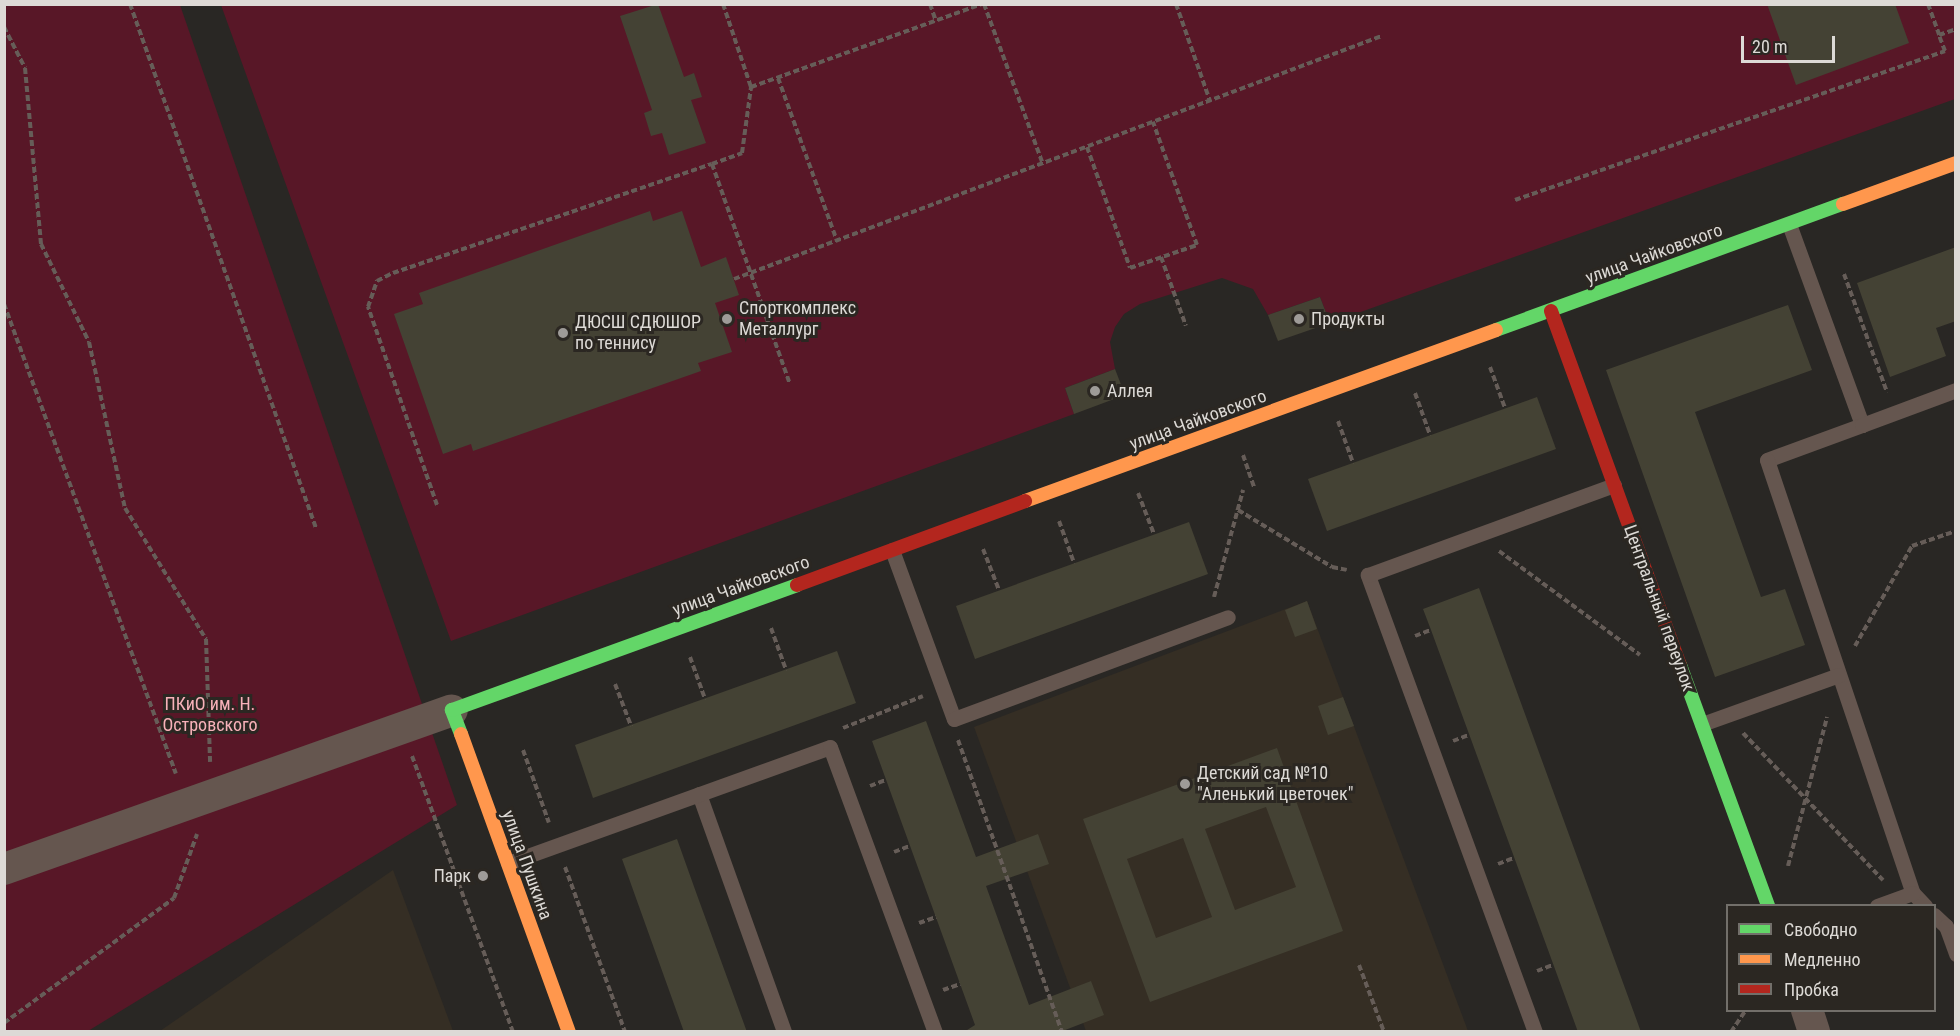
<!DOCTYPE html>
<html>
<head>
<meta charset="utf-8">
<style>
	body { margin:0 }
	#map { position:relative; width:1960px; height:1036px; overflow:hidden; background:#292724; font-family:"Roboto Condensed",sans-serif }
	div>[style] { position:absolute }
	.built>* { inset:0; background:#352e24 }
	.green>* { inset:0; background:#581727 }
	.building>* { inset:0; background:#444234 }
	.path>* { height:4px; margin-top:-2px; transform-origin:0; background:repeating-linear-gradient(90deg,#665d58 0 6px,transparent 0 9px) }
	.lane>* { height:15px; margin:-7.5px; padding:0 7.5px; transform-origin:7.5px; border-radius:7.5px; background:#65564f }
	.street>* { height:32px; margin:-16px; padding:0 16px; transform-origin:16px; border-radius:16px; background:#65564f }
	.fast>* { height:14px; margin:-7px; padding:0 7px; transform-origin:7px; border-radius:7px; background:#63d668 }
	.slow>* { height:14px; margin:-7px; padding:0 7px; transform-origin:7px; border-radius:7px; background:#ff974d }
	.jam>* { height:14px; margin:-7px; padding:0 7px; transform-origin:7px; border-radius:7px; background:#b3261e }
	.dots>* { width:16px; height:16px; translate:-50% -50%; box-sizing:border-box; border:3px solid #2b2722; border-radius:50% }
	span { translate:-50% -50%; white-space:nowrap; text-align:center; line-height:1.15; -webkit-text-stroke:6px #2b2722; paint-order:stroke }
	.street-label { font-size:18px; color:#dddad6 }
	.poi-label { font-size:18px; color:#dddad6 }
	.left { translate:0 -50%; text-align:left }
	.right { translate:-100% -50%; text-align:right }
	.park-label { font-size:18px; color:#f7b1b9 }
	.frame { position:absolute; inset:0; border:6px solid #dddad6; pointer-events:none }
	.legend { position:absolute; left:1726px; top:904px; width:210px; height:108px; box-sizing:border-box; background:#2b2722; border:2px solid #726f6a; margin:0; padding:8px 10px; list-style:none; font-size:18px; color:#dddad6 }
	.legend li { display:flex; align-items:center; gap:12px; height:30px }
	.legend b { width:30px; border:2px solid #726f6a }
	.scale { position:absolute; left:1741px; top:36px; width:94px; height:27px; box-sizing:border-box; border:3px solid #dddad6; border-top:0; padding-left:8px; font-size:18px; line-height:21px; white-space:nowrap; color:#dddad6; -webkit-text-stroke:4px #2b2722; paint-order:stroke }
</style>
</head>
<body>
<div id="map">
	<div class="built">
		<i style="clip-path:polygon(1307px 601px,1468px 1031px,1086px 1031px,974px 727px)"></i>
		<i style="clip-path:polygon(393px 870px,453px 1031px,160px 1031px)"></i>
	</div>
	<div class="green">
		<i style="clip-path:polygon(5px 5px,180px 5px,457px 805px,88px 1031px,5px 1032px)"></i>
		<i style="clip-path:polygon(221px 5px,1955px 5px,1955px 99px,1330px 323px,1320px 297px,1268px 315px,1253px 289px,1222px 278px,1140px 304px,1124px 314px,1115px 327px,1110px 342px,1115px 369px,1065px 388px,1074px 414px,451px 641px)"></i>
	</div>
	<div class="building">
		<i style="clip-path:polygon(658px 4px,684px 77px,694px 73px,702px 97px,691px 100px,706px 143px,669px 155px,662px 133px,651px 136px,644px 113px,652px 110px,620px 16px)"></i>
		<i style="clip-path:polygon(1767px 4px,1895px 4px,1909px 43px,1796px 85px)"></i>
		<i style="clip-path:polygon(650px 211px,653px 221px,682px 211px,701px 267px,726px 257px,739px 295px,715px 303px,732px 352px,698px 363px,701px 371px,473px 451px,471px 444px,443px 454px,394px 314px,423px 304px,419px 293px)"></i>
		<i style="clip-path:polygon(1956px 247px,1956px 321px,1936px 328px,1946px 356px,1890px 377px,1857px 283px)"></i>
		<i style="clip-path:polygon(1320px 297px,1330px 323px,1278px 341px,1268px 315px)"></i>
		<i style="clip-path:polygon(1788px 305px,1812px 370px,1695px 412px,1761px 597px,1785px 589px,1805px 645px,1715px 677px,1606px 370px)"></i>
		<i style="clip-path:polygon(1115px 369px,1125px 395px,1074px 414px,1065px 388px)"></i>
		<i style="clip-path:polygon(1537px 397px,1556px 449px,1327px 531px,1308px 479px)"></i>
		<i style="clip-path:polygon(1189px 522px,1208px 574px,975px 659px,956px 606px)"></i>
		<i style="clip-path:polygon(1479px 588px,1641px 1032px,1578px 1032px,1431px 630px,1423px 609px)"></i>
		<i style="clip-path:polygon(1307px 601px,1317px 629px,1295px 637px,1285px 610px)"></i>
		<i style="clip-path:polygon(837px 651px,856px 703px,593px 798px,575px 745px)"></i>
		<i style="clip-path:polygon(1343px 697px,1354px 726px,1328px 735px,1318px 706px)"></i>
		<i style="clip-path:polygon(926px 721px,976px 857px,1038px 834px,1049px 864px,986px 886px,1029px 1005px,1091px 981px,1104px 1015px,1060px 1032px,964px 1032px,975px 1025px,872px 741px)"></i>
		<i style="clip-path:polygon(evenodd,1277px 748px,1343px 931px,1150px 1002px,1083px 819px,1277px 748px,1266px 807px,1296px 887px,1235px 910px,1205px 829px,1266px 807px,1277px 748px,1183px 838px,1212px 917px,1156px 938px,1127px 859px,1183px 838px)"></i>
		<i style="clip-path:polygon(677px 839px,697px 895px,747px 1032px,684px 1032px,622px 859px)"></i>
	</div>
	<div class="path">
		<i style="left:130px;top:4px;width:556px;rotate:70.46deg"></i>
		<i style="left:723px;top:4px;width:88px;rotate:71.4deg"></i>
		<i style="left:930px;top:4px;width:18px;rotate:71deg"></i>
		<i style="left:984px;top:4px;width:171px;rotate:69.8deg"></i>
		<i style="left:1176px;top:4px;width:103px;rotate:70.7deg"></i>
		<i style="left:1928px;top:4px;width:33px;rotate:70deg"></i>
		<i style="left:1939px;top:35px;width:18px;rotate:-19deg"></i>
		<i style="left:4px;top:27px;width:46px;rotate:62.9deg"></i>
		<i style="left:25px;top:68px;width:177px;rotate:84.8deg"></i>
		<i style="left:41px;top:244px;width:109px;rotate:63.9deg"></i>
		<i style="left:89px;top:342px;width:170px;rotate:77.8deg"></i>
		<i style="left:125px;top:508px;width:154px;rotate:58.3deg"></i>
		<i style="left:206px;top:639px;width:123px;rotate:88.1deg"></i>
		<i style="left:778px;top:78px;width:173px;rotate:70.1deg"></i>
		<i style="left:1087px;top:147px;width:128px;rotate:70.4deg"></i>
		<i style="left:1130px;top:268px;width:71px;rotate:-18.9deg"></i>
		<i style="left:1197px;top:245px;width:131px;rotate:-109.7deg"></i>
		<i style="left:712px;top:164px;width:32px;rotate:-20deg"></i>
		<i style="left:742px;top:153px;width:67px;rotate:-82.2deg"></i>
		<i style="left:751px;top:87px;width:245px;rotate:-19.8deg"></i>
		<i style="left:1515px;top:200px;width:455px;rotate:-19.1deg"></i>
		<i style="left:1945px;top:51px;width:17px;rotate:-111deg"></i>
		<i style="left:1161px;top:257px;width:73px;rotate:70.1deg"></i>
		<i style="left:1844px;top:274px;width:126px;rotate:70deg"></i>
		<i style="left:734px;top:279px;width:692px;rotate:-20.56deg"></i>
		<i style="left:4px;top:304px;width:500px;rotate:69.9deg"></i>
		<i style="left:1490px;top:367px;width:44px;rotate:69.9deg"></i>
		<i style="left:1415px;top:393px;width:45px;rotate:70.3deg"></i>
		<i style="left:1338px;top:421px;width:45px;rotate:70.3deg"></i>
		<i style="left:1243px;top:455px;width:34px;rotate:71deg"></i>
		<i style="left:1138px;top:493px;width:44px;rotate:68.7deg"></i>
		<i style="left:437px;top:505px;width:210px;rotate:-109.2deg"></i>
		<i style="left:368px;top:307px;width:28px;rotate:-71deg"></i>
		<i style="left:377px;top:281px;width:18px;rotate:-27deg"></i>
		<i style="left:393px;top:273px;width:337px;rotate:-18.9deg"></i>
		<i style="left:712px;top:164px;width:233px;rotate:70.5deg"></i>
		<i style="left:1238px;top:510px;width:110px;rotate:31.2deg"></i>
		<i style="left:1332px;top:567px;width:15px;rotate:11deg"></i>
		<i style="left:1059px;top:521px;width:45px;rotate:70.3deg"></i>
		<i style="left:983px;top:549px;width:44px;rotate:68.7deg"></i>
		<i style="left:1499px;top:551px;width:175px;rotate:36.4deg"></i>
		<i style="left:1214px;top:597px;width:111px;rotate:-74.8deg"></i>
		<i style="left:771px;top:628px;width:45px;rotate:70.3deg"></i>
		<i style="left:1415px;top:636px;width:17px;rotate:-21deg"></i>
		<i style="left:1855px;top:646px;width:115px;rotate:-60.3deg"></i>
		<i style="left:1912px;top:546px;width:46px;rotate:-18.8deg"></i>
		<i style="left:690px;top:657px;width:45px;rotate:70.3deg"></i>
		<i style="left:615px;top:684px;width:45px;rotate:69.1deg"></i>
		<i style="left:843px;top:728px;width:86px;rotate:-21.8deg"></i>
		<i style="left:1743px;top:733px;width:203px;rotate:46.4deg"></i>
		<i style="left:958px;top:740px;width:310px;rotate:70.4deg"></i>
		<i style="left:1453px;top:741px;width:17px;rotate:-21deg"></i>
		<i style="left:523px;top:750px;width:77px;rotate:70.4deg"></i>
		<i style="left:412px;top:756px;width:294px;rotate:69.9deg"></i>
		<i style="left:870px;top:786px;width:17px;rotate:-21deg"></i>
		<i style="left:894px;top:852px;width:17px;rotate:-21deg"></i>
		<i style="left:1498px;top:864px;width:17px;rotate:-21deg"></i>
		<i style="left:1788px;top:866px;width:154px;rotate:-75.3deg"></i>
		<i style="left:565px;top:867px;width:176px;rotate:70deg"></i>
		<i style="left:919px;top:923px;width:18px;rotate:-19deg"></i>
		<i style="left:1359px;top:965px;width:72px;rotate:69.5deg"></i>
		<i style="left:1537px;top:971px;width:17px;rotate:-21deg"></i>
		<i style="left:943px;top:990px;width:18px;rotate:-19deg"></i>
		<i style="left:4px;top:1023px;width:211px;rotate:-36.3deg"></i>
		<i style="left:174px;top:898px;width:68px;rotate:-70.2deg"></i>
		<i style="left:1731px;top:1032px;width:27px;rotate:-56deg"></i>
	</div>
	<div class="lane">
		<i style="left:1789px;top:224px;width:214px;rotate:70deg"></i>
		<i style="left:1862px;top:425px;width:101px;rotate:159.8deg"></i>
		<i style="left:1767px;top:460px;width:457px;rotate:71.4deg"></i>
		<i style="left:1913px;top:893px;width:18px;rotate:47deg"></i>
		<i style="left:1862px;top:425px;width:100px;rotate:-20.4deg"></i>
		<i style="left:892px;top:550px;width:180px;rotate:69.9deg"></i>
		<i style="left:954px;top:719px;width:292px;rotate:-20.4deg"></i>
		<i style="left:1702px;top:724px;width:145px;rotate:-19.7deg"></i>
		<i style="left:699px;top:794px;width:253px;rotate:70.3deg"></i>
		<i style="left:508px;top:863px;width:342px;rotate:-19.8deg"></i>
		<i style="left:830px;top:747px;width:304px;rotate:69.8deg"></i>
		<i style="left:1877px;top:906px;width:38px;rotate:-20deg"></i>
		<i style="left:1934px;top:915px;width:16px;rotate:43deg"></i>
		<i style="left:1946px;top:926px;width:30px;rotate:70deg"></i>
		<i style="left:1535px;top:1032px;width:487px;rotate:-110.1deg"></i>
		<i style="left:1368px;top:575px;width:262px;rotate:-20.1deg"></i>
	</div>
	<div class="street">
		<i style="left:4px;top:869px;width:475px;rotate:-19.5deg"></i>
		<i style="left:1807px;top:1010px;width:23px;rotate:72deg"></i>
	</div>
	<div class="fast">
		<i style="left:1496px;top:330px;width:369px;rotate:-20deg"></i>
		<i style="left:1680px;top:665px;width:257px;rotate:69.9deg"></i>
		<i style="left:461px;top:734px;width:26px;rotate:-111deg"></i>
		<i style="left:452px;top:710px;width:367px;rotate:-19.9deg"></i>
	</div>
	<div class="slow">
		<i style="left:1843px;top:204px;width:120px;rotate:-19.9deg"></i>
		<i style="left:1025px;top:501px;width:501px;rotate:-19.95deg"></i>
		<i style="left:461px;top:734px;width:317px;rotate:70.1deg"></i>
	</div>
	<div class="jam">
		<i style="left:1551px;top:311px;width:377px;rotate:70deg"></i>
		<i style="left:797px;top:585px;width:243px;rotate:-20.2deg"></i>
	</div>
	<div class="dots">
		<i style="left:727px;top:319px;background:#9e9b98"></i>
		<i style="left:1299px;top:319px;background:#9e9b98"></i>
		<i style="left:563px;top:333px;background:#9e9b98"></i>
		<i style="left:1095px;top:391px;background:#9e9b98"></i>
		<i style="left:1185px;top:784px;background:#9e9b98"></i>
		<i style="left:483px;top:876px;background:#9e9b98"></i>
	</div>
	<div class="street-label">
		<span style="left:1654px;top:254px;rotate:-20deg">улица Чайковского</span>
		<span style="left:1198px;top:420px;rotate:-20deg">улица Чайковского</span>
		<span style="left:741px;top:586px;rotate:-20deg">улица Чайковского</span>
		<span style="left:1659px;top:608px;rotate:70deg">Центральный переулок</span>
		<span style="left:527px;top:865px;rotate:70deg">улица Пушкина</span>
	</div>
	<div class="poi-label">
		<span class="left" style="left:739px;top:319px">Спорткомплекс<br>Металлург</span>
		<span class="left" style="left:1311px;top:319px">Продукты</span>
		<span class="left" style="left:575px;top:333px">ДЮСШ СДЮШОР<br>по теннису</span>
		<span class="left" style="left:1107px;top:391px">Аллея</span>
		<span class="left" style="left:1197px;top:784px">Детский сад №10<br>"Аленький цветочек"</span>
		<span class="right" style="left:471px;top:876px">Парк</span>
	</div>
	<div class="park-label">
		<span style="left:210px;top:715px">ПКиО им. Н.<br>Островского</span>
	</div>
	<div class="frame"></div>
	<ul class="legend">
	<li><b style="height:8px;background:#63d668"></b>Свободно</li>
	<li><b style="height:8px;background:#ff974d"></b>Медленно</li>
	<li><b style="height:8px;background:#b3261e"></b>Пробка</li>
	</ul>
	<div class="scale">20 m</div>
</div>
</body>
</html>
